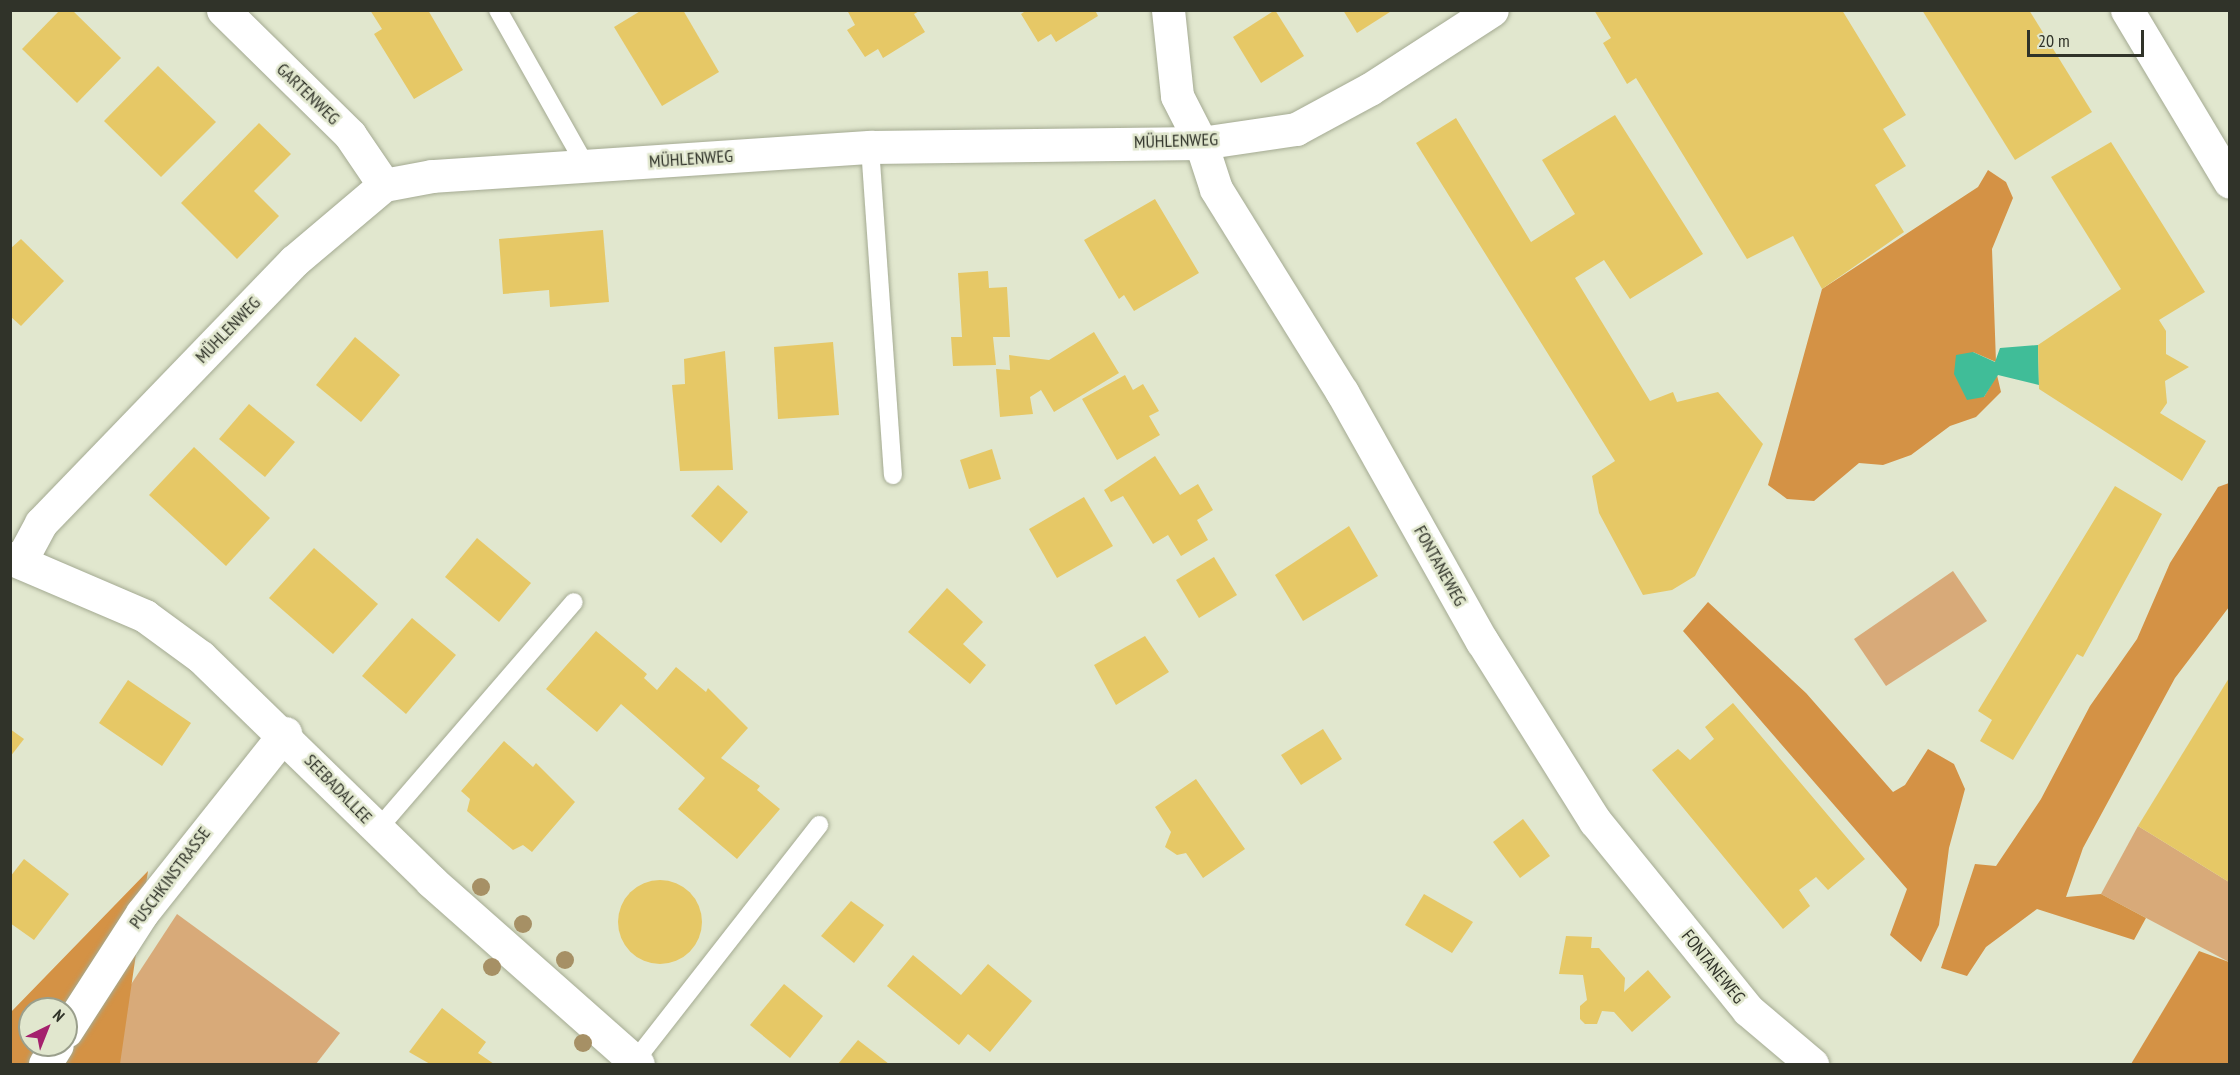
<!DOCTYPE html>
<html>
<head>
<meta charset="utf-8">
<style>
	body { margin:0 }
	#map { position:relative; width:2240px; height:1075px; overflow:hidden; background:#e1e7ce; font-family:"PT Sans Narrow",sans-serif }
	div>[style] { position:absolute }
	.green>* { inset:0; background:#d8aa79 }
	.forest>* { inset:0; background:#d49245 }
	.water>* { inset:0; background:#40bd98 }
	.building>* { inset:0; background:#e6c866 }
	.round { border-radius:50% }
	.roads { filter:drop-shadow(0 0 2px #a4aa92) drop-shadow(0 0 2px #a4aa92) }
	.lane>* { height:18px; margin:-9px; padding:0 9px; transform-origin:9px; border-radius:9px; background:#fff }
	.street>* { height:33px; margin:-16.5px; padding:0 16.5px; transform-origin:16.5px; border-radius:16.5px; background:#fff }
	.trees>* { width:18px; height:18px; margin:-9px; border-radius:50%; background:#a69065 }
	span { translate:-50% -50%; white-space:nowrap; text-align:center; line-height:1.15; -webkit-text-stroke:5px #e1e7ce; paint-order:stroke }
	.street-label { font-size:18px; color:#303329 }
	.frame { position:absolute; inset:0; border:12px solid #303329; pointer-events:none }
	.north { position:absolute; left:18px; top:997px; width:60px; height:60px; box-sizing:border-box; background:#e1e7ce; border:2px solid #9a9f8c; border-radius:50%; rotate:43deg; font-size:16px; font-weight:700; line-height:24px; text-align:center; color:#303329 }
	.north::after { content:''; display:block; margin:auto; width:21px; height:27px; background:#a4206d; clip-path:polygon(50% 0,100% 100%,50% 72%,0 100%) }
	.scale { position:absolute; left:2027px; top:30px; width:117px; height:27px; box-sizing:border-box; border:3px solid #303329; border-top:0; padding-left:8px; font-size:18px; line-height:21px; white-space:nowrap; color:#303329; -webkit-text-stroke:4px #e1e7ce; paint-order:stroke }
</style>
</head>
<body>
<div id="map">
	<div class="green">
		<i style="clip-path:polygon(1953px 571px,1987px 621px,1886px 686px,1854px 639px)"></i>
		<i style="clip-path:polygon(2138px 826px,2229px 882px,2229px 962px,2101px 894px)"></i>
		<i style="clip-path:polygon(177px 914px,340px 1033px,316px 1064px,79px 1064px)"></i>
	</div>
	<div class="forest">
		<i style="clip-path:polygon(1988px 170px,2006px 182px,2013px 198px,1992px 249px,1996px 362px,1973px 352px,1984px 397px,1997px 375px,2001px 392px,1976px 417px,1950px 426px,1911px 455px,1883px 465px,1859px 463px,1814px 501px,1787px 499px,1768px 485px,1822px 289px,1978px 187px)"></i>
		<i style="clip-path:polygon(2229px 483px,2229px 607px,2175px 678px,2083px 848px,2066px 897px,2101px 894px,2146px 918px,2134px 940px,2037px 909px,1986px 947px,1967px 976px,1941px 968px,1975px 864px,1996px 866px,2041px 799px,2090px 706px,2137px 639px,2170px 563px,2218px 487px)"></i>
		<i style="clip-path:polygon(1708px 602px,1806px 693px,1893px 792px,1905px 785px,1928px 749px,1954px 764px,1965px 789px,1949px 848px,1939px 925px,1921px 962px,1890px 935px,1907px 889px,1683px 631px)"></i>
		<i style="clip-path:polygon(evenodd,148px 871px,120px 1064px,11px 1064px,11px 1012px,148px 871px,30px 1009px,66px 1009px,66px 1045px,30px 1045px,30px 1009px)"></i>
		<i style="clip-path:polygon(2199px 951px,2229px 962px,2229px 1064px,2131px 1064px)"></i>
	</div>
	<div class="water">
		<i style="clip-path:polygon(2038px 345px,2039px 385px,1998px 375px,1984px 397px,1967px 400px,1954px 374px,1956px 355px,1973px 352px,1995px 362px,2000px 348px)"></i>
	</div>
	<div class="building">
		<i style="clip-path:polygon(60px 10px,72px 10px,121px 58px,77px 103px,22px 49px)"></i>
		<i style="clip-path:polygon(370px 10px,428px 10px,463px 70px,414px 99px,374px 34px,382px 29px)"></i>
		<i style="clip-path:polygon(642px 10px,683px 10px,719px 72px,662px 106px,614px 27px)"></i>
		<i style="clip-path:polygon(847px 10px,921px 10px,914px 14px,925px 32px,883px 58px,878px 49px,865px 57px,847px 30px,855px 25px)"></i>
		<i style="clip-path:polygon(1027px 10px,1095px 10px,1098px 16px,1056px 42px,1051px 34px,1038px 42px,1021px 14px)"></i>
		<i style="clip-path:polygon(1275px 10px,1304px 56px,1261px 83px,1233px 37px)"></i>
		<i style="clip-path:polygon(1343px 10px,1393px 10px,1357px 33px)"></i>
		<i style="clip-path:polygon(1594px 10px,1842px 10px,1906px 115px,1883px 129px,1906px 166px,1875px 185px,1904px 232px,1822px 289px,1793px 236px,1747px 259px,1636px 78px,1627px 84px,1603px 43px,1611px 38px)"></i>
		<i style="clip-path:polygon(1922px 10px,2029px 10px,2092px 112px,2015px 160px)"></i>
		<i style="clip-path:polygon(158px 66px,216px 122px,161px 177px,104px 121px)"></i>
		<i style="clip-path:polygon(1615px 115px,1703px 254px,1630px 299px,1604px 260px,1575px 278px,1650px 401px,1673px 392px,1677px 402px,1718px 392px,1763px 444px,1695px 576px,1672px 590px,1643px 595px,1599px 513px,1592px 476px,1615px 461px,1416px 143px,1456px 118px,1531px 242px,1575px 214px,1542px 160px)"></i>
		<i style="clip-path:polygon(259px 123px,291px 154px,254px 191px,279px 216px,237px 259px,181px 203px)"></i>
		<i style="clip-path:polygon(2111px 142px,2205px 292px,2159px 320px,2166px 331px,2166px 354px,2189px 367px,2165px 381px,2167px 403px,2160px 413px,2206px 441px,2182px 481px,2039px 389px,2038px 345px,2121px 289px,2051px 177px)"></i>
		<i style="clip-path:polygon(1155px 199px,1199px 273px,1134px 311px,1124px 295px,1119px 299px,1084px 240px)"></i>
		<i style="clip-path:polygon(603px 230px,609px 302px,550px 307px,549px 290px,503px 294px,499px 239px)"></i>
		<i style="clip-path:polygon(21px 239px,64px 281px,21px 326px,10px 316px,10px 249px)"></i>
		<i style="clip-path:polygon(988px 271px,989px 288px,1007px 287px,1010px 337px,993px 337px,996px 365px,953px 366px,951px 337px,962px 337px,958px 273px)"></i>
		<i style="clip-path:polygon(1094px 332px,1119px 373px,1054px 412px,1041px 390px,1030px 397px,1033px 414px,1000px 417px,996px 369px,1010px 370px,1009px 355px,1049px 360px)"></i>
		<i style="clip-path:polygon(355px 337px,400px 375px,361px 422px,316px 385px)"></i>
		<i style="clip-path:polygon(833px 342px,839px 415px,778px 419px,774px 347px)"></i>
		<i style="clip-path:polygon(725px 351px,733px 470px,680px 471px,672px 385px,685px 384px,684px 359px)"></i>
		<i style="clip-path:polygon(1125px 375px,1133px 390px,1143px 384px,1159px 411px,1149px 416px,1160px 435px,1117px 460px,1082px 399px)"></i>
		<i style="clip-path:polygon(249px 404px,295px 442px,265px 477px,219px 439px)"></i>
		<i style="clip-path:polygon(194px 447px,270px 518px,226px 566px,149px 495px)"></i>
		<i style="clip-path:polygon(992px 449px,1001px 479px,969px 489px,960px 460px)"></i>
		<i style="clip-path:polygon(1155px 456px,1180px 495px,1198px 484px,1213px 510px,1197px 520px,1208px 540px,1181px 556px,1168px 535px,1153px 544px,1123px 496px,1111px 502px,1104px 490px)"></i>
		<i style="clip-path:polygon(718px 485px,748px 512px,721px 543px,691px 516px)"></i>
		<i style="clip-path:polygon(2115px 486px,2162px 514px,2083px 657px,2077px 654px,2013px 760px,1980px 741px,1992px 720px,1978px 711px)"></i>
		<i style="clip-path:polygon(1084px 497px,1113px 546px,1057px 578px,1029px 529px)"></i>
		<i style="clip-path:polygon(1349px 526px,1378px 576px,1303px 621px,1275px 575px)"></i>
		<i style="clip-path:polygon(477px 538px,531px 583px,499px 622px,445px 577px)"></i>
		<i style="clip-path:polygon(314px 548px,378px 604px,333px 654px,269px 598px)"></i>
		<i style="clip-path:polygon(1214px 557px,1237px 595px,1199px 618px,1176px 580px)"></i>
		<i style="clip-path:polygon(947px 588px,983px 622px,963px 644px,986px 665px,970px 684px,908px 632px)"></i>
		<i style="clip-path:polygon(412px 618px,456px 655px,406px 714px,362px 676px)"></i>
		<i style="clip-path:polygon(596px 631px,647px 674px,644px 678px,657px 690px,676px 667px,706px 692px,708px 688px,748px 728px,721px 758px,760px 786px,757px 790px,780px 809px,737px 859px,678px 809px,705px 778px,635px 716px,621px 704px,597px 732px,546px 689px)"></i>
		<i style="clip-path:polygon(1145px 636px,1169px 672px,1116px 705px,1094px 665px)"></i>
		<i style="clip-path:polygon(2229px 678px,2229px 882px,2138px 826px)"></i>
		<i style="clip-path:polygon(128px 680px,191px 723px,162px 766px,99px 723px)"></i>
		<i style="clip-path:polygon(1733px 703px,1865px 859px,1828px 890px,1816px 877px,1799px 890px,1810px 906px,1783px 929px,1652px 770px,1678px 749px,1690px 760px,1714px 739px,1705px 727px)"></i>
		<i style="clip-path:polygon(10px 729px,24px 739px,10px 757px)"></i>
		<i style="clip-path:polygon(1323px 729px,1342px 759px,1301px 785px,1281px 755px)"></i>
		<i style="clip-path:polygon(504px 741px,533px 767px,536px 763px,575px 802px,532px 852px,523px 845px,513px 850px,467px 811px,470px 799px,461px 791px)"></i>
		<i style="clip-path:polygon(1196px 779px,1245px 849px,1203px 878px,1186px 853px,1177px 855px,1165px 847px,1171px 832px,1155px 807px)"></i>
		<i style="clip-path:polygon(1523px 819px,1550px 856px,1520px 878px,1493px 842px)"></i>
		<i style="clip-path:polygon(24px 859px,69px 894px,34px 940px,10px 923px,10px 877px)"></i>
		<i class="round" style="left:618px;top:880px;width:84px;height:84px"></i>
		<i style="clip-path:polygon(1424px 894px,1473px 922px,1452px 953px,1405px 925px)"></i>
		<i style="clip-path:polygon(851px 901px,884px 925px,854px 963px,821px 936px)"></i>
		<i style="clip-path:polygon(1566px 936px,1592px 937px,1591px 948px,1599px 948px,1625px 978px,1624px 992px,1648px 970px,1671px 997px,1632px 1032px,1614px 1012px,1602px 1011px,1597px 1024px,1585px 1024px,1580px 1019px,1580px 1006px,1587px 1000px,1583px 975px,1559px 974px)"></i>
		<i style="clip-path:polygon(913px 955px,961px 995px,988px 964px,1032px 1001px,990px 1052px,968px 1034px,959px 1045px,887px 986px)"></i>
		<i style="clip-path:polygon(784px 984px,823px 1016px,790px 1058px,750px 1025px)"></i>
		<i style="clip-path:polygon(442px 1008px,486px 1042px,478px 1053px,494px 1064px,430px 1064px,409px 1052px)"></i>
		<i style="clip-path:polygon(858px 1040px,889px 1064px,838px 1064px)"></i>
	</div>
	<div class="roads">
		<div class="lane">
			<i style="left:498px;top:10px;width:179px;rotate:60.6deg"></i>
			<i style="left:870px;top:147px;width:329px;rotate:86deg"></i>
			<i style="left:377px;top:830px;width:301px;rotate:-49.2deg"></i>
			<i style="left:634px;top:1062px;width:301px;rotate:-52deg"></i>
		</div>
		<div class="street">
			<i style="left:223px;top:10px;width:178px;rotate:44.5deg"></i>
			<i style="left:350px;top:135px;width:60px;rotate:55.8deg"></i>
			<i style="left:1168px;top:10px;width:86px;rotate:84deg"></i>
			<i style="left:1177px;top:96px;width:53px;rotate:62.9deg"></i>
			<i style="left:1201px;top:143px;width:48px;rotate:71.9deg"></i>
			<i style="left:1216px;top:189px;width:239px;rotate:58.2deg"></i>
			<i style="left:1342px;top:392px;width:286px;rotate:60.7deg"></i>
			<i style="left:1482px;top:641px;width:213px;rotate:57.9deg"></i>
			<i style="left:1595px;top:821px;width:243px;rotate:51deg"></i>
			<i style="left:1748px;top:1010px;width:84px;rotate:40.2deg"></i>
			<i style="left:2127px;top:10px;width:200px;rotate:59.1deg"></i>
			<i style="left:10px;top:558px;width:147px;rotate:23.2deg"></i>
			<i style="left:145px;top:616px;width:69px;rotate:36.2deg"></i>
			<i style="left:201px;top:657px;width:321px;rotate:44.2deg"></i>
			<i style="left:431px;top:881px;width:276px;rotate:41.5deg"></i>
			<i style="left:20px;top:562px;width:44px;rotate:-61.7deg"></i>
			<i style="left:41px;top:523px;width:364px;rotate:-46deg"></i>
			<i style="left:294px;top:261px;width:118px;rotate:-40.2deg"></i>
			<i style="left:384px;top:185px;width:49px;rotate:-10.6deg"></i>
			<i style="left:432px;top:176px;width:439px;rotate:-3.8deg"></i>
			<i style="left:870px;top:147px;width:331px;rotate:-0.7deg"></i>
			<i style="left:1201px;top:143px;width:96px;rotate:-8.4deg"></i>
			<i style="left:1296px;top:129px;width:84px;rotate:-28.4deg"></i>
			<i style="left:1370px;top:89px;width:145px;rotate:-32.9deg"></i>
			<i style="left:66px;top:1031px;width:140px;rotate:-57.2deg"></i>
			<i style="left:142px;top:913px;width:230px;rotate:-51.5deg"></i>
			<i style="left:45px;top:1064px;width:22px;rotate:-58deg"></i>
		</div>
	</div>
	<div class="trees">
		<i style="left:481px;top:887px"></i>
		<i style="left:523px;top:924px"></i>
		<i style="left:565px;top:960px"></i>
		<i style="left:492px;top:967px"></i>
		<i style="left:583px;top:1043px"></i>
	</div>
	<div class="street-label">
		<span style="left:308px;top:94px;rotate:44deg">GARTENWEG</span>
		<span style="left:1176px;top:141px;rotate:-2deg">MÜHLENWEG</span>
		<span style="left:691px;top:159px;rotate:-4deg">MÜHLENWEG</span>
		<span style="left:228px;top:330px;rotate:-46deg">MÜHLENWEG</span>
		<span style="left:1440px;top:566px;rotate:61deg">FONTANEWEG</span>
		<span style="left:338px;top:789px;rotate:46deg">SEEBADALLEE</span>
		<span style="left:170px;top:878px;rotate:-53deg">PUSCHKINSTRASSE</span>
		<span style="left:1713px;top:967px;rotate:51deg">FONTANEWEG</span>
	</div>
	<div class="frame"></div>
	<div class="north">N</div>
	<div class="scale">20 m</div>
</div>
</body>
</html>
